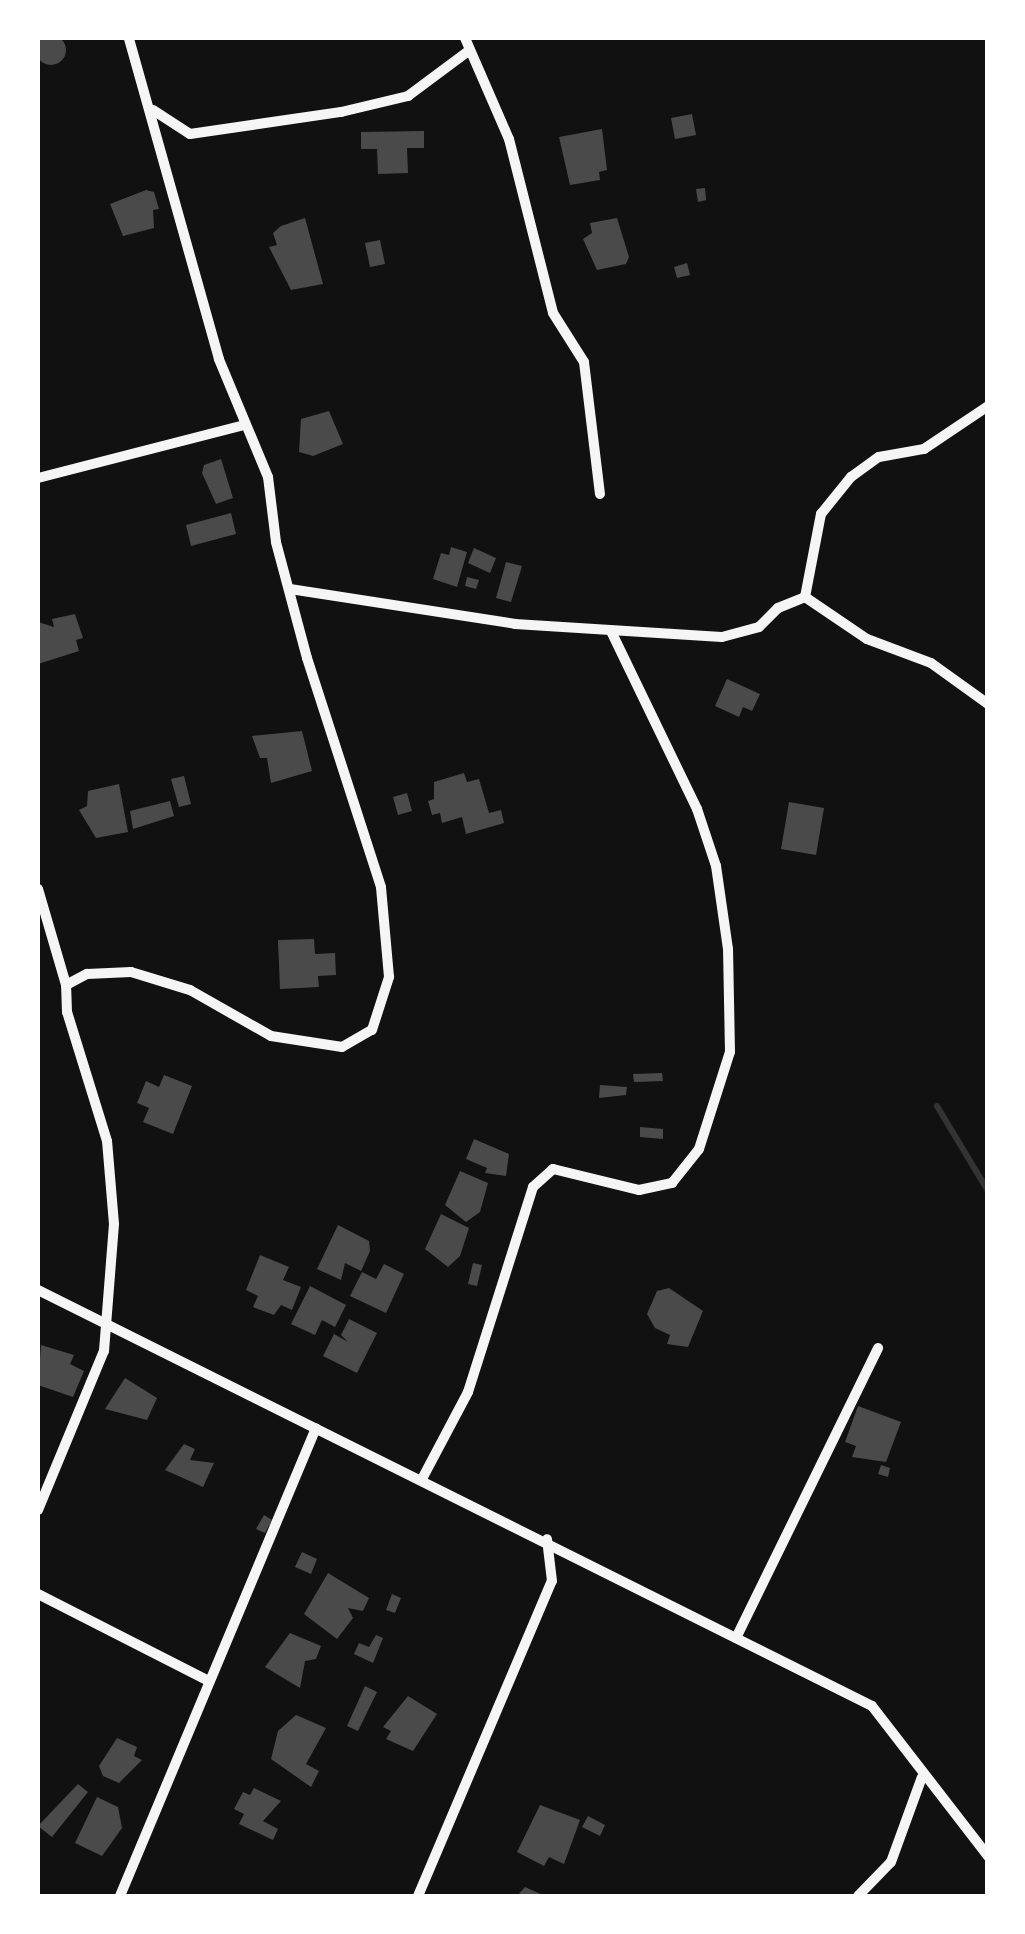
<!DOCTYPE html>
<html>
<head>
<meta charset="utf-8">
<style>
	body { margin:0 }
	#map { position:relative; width:1025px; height:1934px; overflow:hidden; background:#111; font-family:"Times New Roman",serif }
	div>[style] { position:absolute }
	.stream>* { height:6px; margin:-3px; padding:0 3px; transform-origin:3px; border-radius:3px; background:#333 }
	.building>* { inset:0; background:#4a4a4a }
	.round { border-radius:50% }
	.minor>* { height:10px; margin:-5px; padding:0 5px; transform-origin:5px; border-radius:5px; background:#f5f5f5 }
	span { translate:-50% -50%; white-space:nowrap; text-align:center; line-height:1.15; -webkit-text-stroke:9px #fff; paint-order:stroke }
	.frame { position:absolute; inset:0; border:40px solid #fff; pointer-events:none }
</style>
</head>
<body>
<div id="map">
	<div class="stream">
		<i style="left:937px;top:1106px;width:99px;rotate:59deg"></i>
	</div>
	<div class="building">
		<i class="round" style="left:36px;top:35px;width:30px;height:30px"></i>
		<i style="clip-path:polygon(692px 114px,696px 135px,675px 139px,671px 118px)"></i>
		<i style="clip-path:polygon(602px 129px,607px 170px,599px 172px,600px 180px,570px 185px,559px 137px)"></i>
		<i style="clip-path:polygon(424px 131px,424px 148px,407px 148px,408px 173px,378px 174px,377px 149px,361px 149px,361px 132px)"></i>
		<i style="clip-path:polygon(705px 188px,706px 200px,698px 202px,696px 189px)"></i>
		<i style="clip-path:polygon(146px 190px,154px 192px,159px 209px,153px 210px,154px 228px,123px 236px,110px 204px)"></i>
		<i style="clip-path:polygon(305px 218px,323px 284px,291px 290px,269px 247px,277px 245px,273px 233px,281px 226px)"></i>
		<i style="clip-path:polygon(617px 218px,629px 257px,626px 264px,597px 270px,583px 239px,592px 233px,590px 223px)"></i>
		<i style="clip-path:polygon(380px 240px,385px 264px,370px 267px,365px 243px)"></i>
		<i style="clip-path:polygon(687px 263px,690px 275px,677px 278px,674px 267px)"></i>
		<i style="clip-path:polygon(329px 411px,343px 444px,313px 456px,299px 452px,301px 419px)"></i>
		<i style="clip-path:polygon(221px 459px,233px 498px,216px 504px,202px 473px,204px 465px)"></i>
		<i style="clip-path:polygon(231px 513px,236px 534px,191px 546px,186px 525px)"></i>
		<i style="clip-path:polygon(451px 547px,467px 552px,457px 587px,433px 579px,441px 553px,449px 555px)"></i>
		<i style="clip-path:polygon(474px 548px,496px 558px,490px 573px,468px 563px)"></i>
		<i style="clip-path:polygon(506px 562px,522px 566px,511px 602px,496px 598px)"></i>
		<i style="clip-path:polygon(467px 577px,479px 580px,476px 589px,465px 586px)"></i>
		<i style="clip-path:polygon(75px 614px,83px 638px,76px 640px,79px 651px,38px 664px,38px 622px,54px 627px,52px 619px)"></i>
		<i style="clip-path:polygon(727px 679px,760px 694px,752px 711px,743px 707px,739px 717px,715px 706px)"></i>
		<i style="clip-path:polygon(302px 731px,312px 771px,271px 783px,267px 758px,260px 758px,252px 736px)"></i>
		<i style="clip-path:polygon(464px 773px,467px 782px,479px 779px,489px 813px,501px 810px,504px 823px,466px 834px,462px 817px,442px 823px,440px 813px,432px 815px,428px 801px,434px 799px,434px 782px)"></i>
		<i style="clip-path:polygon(184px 776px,191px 804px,179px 807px,171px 779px)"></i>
		<i style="clip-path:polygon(119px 784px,128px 832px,96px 838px,79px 810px,87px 806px,88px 791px)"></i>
		<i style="clip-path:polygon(407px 793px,412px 811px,398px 815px,393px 797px)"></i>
		<i style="clip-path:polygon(170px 801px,174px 816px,133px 829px,130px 811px)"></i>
		<i style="clip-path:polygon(789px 802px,824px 808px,816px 855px,781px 849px)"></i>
		<i style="clip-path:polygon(314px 939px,315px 954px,335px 953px,336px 975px,318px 976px,319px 987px,280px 989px,278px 940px)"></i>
		<i style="clip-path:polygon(662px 1073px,663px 1081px,634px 1082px,633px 1074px)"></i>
		<i style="clip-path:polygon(164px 1075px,192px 1086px,173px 1134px,143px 1122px,149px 1108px,137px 1103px,146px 1081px,159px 1087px)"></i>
		<i style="clip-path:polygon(600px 1085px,627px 1087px,626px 1095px,599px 1098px)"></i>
		<i style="clip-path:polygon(640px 1127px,663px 1129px,663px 1139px,640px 1137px)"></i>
		<i style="clip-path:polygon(474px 1139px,509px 1154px,506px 1176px,485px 1173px,487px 1168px,466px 1159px)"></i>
		<i style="clip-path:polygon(460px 1171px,488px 1183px,480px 1212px,466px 1222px,445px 1205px)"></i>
		<i style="clip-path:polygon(441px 1214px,469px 1228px,460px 1256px,448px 1267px,425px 1249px)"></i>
		<i style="clip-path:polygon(338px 1225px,369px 1241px,370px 1251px,361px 1271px,345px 1263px,341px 1280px,317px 1269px)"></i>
		<i style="clip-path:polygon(260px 1255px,289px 1267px,283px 1280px,301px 1287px,292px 1310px,281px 1305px,274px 1315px,253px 1307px,258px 1296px,246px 1290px)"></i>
		<i style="clip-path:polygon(473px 1263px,482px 1265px,477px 1286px,468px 1284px)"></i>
		<i style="clip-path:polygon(384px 1264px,404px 1274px,386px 1313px,350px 1296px,362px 1272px,376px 1279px)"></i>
		<i style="clip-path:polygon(310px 1286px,346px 1305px,335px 1327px,322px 1320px,315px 1335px,291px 1324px)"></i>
		<i style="clip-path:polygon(669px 1288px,703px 1311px,688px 1347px,667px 1344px,670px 1335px,655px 1328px,647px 1314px,657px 1291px)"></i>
		<i style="clip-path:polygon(349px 1319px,377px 1333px,357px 1373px,323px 1356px,334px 1334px,348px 1342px,341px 1335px)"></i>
		<i style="clip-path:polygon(41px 1345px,74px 1355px,70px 1364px,84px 1371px,73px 1397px,38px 1385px)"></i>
		<i style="clip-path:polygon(125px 1378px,157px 1398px,147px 1420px,105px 1409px)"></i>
		<i style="clip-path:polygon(858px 1406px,901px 1422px,886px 1462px,852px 1457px,856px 1446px,845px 1442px)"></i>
		<i style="clip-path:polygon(184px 1444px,195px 1449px,190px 1460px,214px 1463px,203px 1487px,165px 1470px)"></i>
		<i style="clip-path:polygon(881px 1465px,890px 1468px,888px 1477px,878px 1474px)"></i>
		<i style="clip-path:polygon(264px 1515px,272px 1520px,265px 1533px,256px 1529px)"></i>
		<i style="clip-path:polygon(302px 1552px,317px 1559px,311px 1574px,295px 1567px)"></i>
		<i style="clip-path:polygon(328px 1573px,369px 1598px,363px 1611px,348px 1608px,353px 1618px,337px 1639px,304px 1614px)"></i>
		<i style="clip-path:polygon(392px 1594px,401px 1598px,395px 1613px,386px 1610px)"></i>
		<i style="clip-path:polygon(290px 1633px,321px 1646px,316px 1659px,305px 1661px,300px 1688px,265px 1667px)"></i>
		<i style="clip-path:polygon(376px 1635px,383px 1638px,373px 1663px,354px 1654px,359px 1643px,369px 1647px)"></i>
		<i style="clip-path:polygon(365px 1686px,377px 1692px,358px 1731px,347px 1726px)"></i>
		<i style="clip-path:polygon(408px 1696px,437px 1714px,413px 1751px,386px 1739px,391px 1731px,383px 1727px)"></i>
		<i style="clip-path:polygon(296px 1715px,326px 1728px,306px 1764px,319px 1771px,311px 1787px,271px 1759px,278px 1731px)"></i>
		<i style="clip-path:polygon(117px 1738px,137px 1747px,134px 1756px,142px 1760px,119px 1783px,103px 1776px,99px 1766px)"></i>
		<i style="clip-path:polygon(78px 1784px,88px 1792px,52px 1837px,38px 1826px)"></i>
		<i style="clip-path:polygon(254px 1788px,281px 1801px,263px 1821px,278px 1829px,273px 1840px,239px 1824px,244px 1814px,234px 1809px,243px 1792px,250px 1795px)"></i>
		<i style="clip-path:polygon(97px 1797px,118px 1807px,122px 1828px,102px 1856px,75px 1843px)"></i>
		<i style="clip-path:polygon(540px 1805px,580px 1820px,564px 1864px,549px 1857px,544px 1866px,517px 1852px)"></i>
		<i style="clip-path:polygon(588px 1816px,605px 1825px,600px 1836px,582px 1827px)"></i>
		<i style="clip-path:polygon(525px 1887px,545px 1896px,517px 1896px)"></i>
	</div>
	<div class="minor">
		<i style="left:465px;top:38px;width:110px;rotate:66.5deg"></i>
		<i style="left:509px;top:139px;width:179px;rotate:75.8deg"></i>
		<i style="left:553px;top:313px;width:58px;rotate:57.7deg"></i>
		<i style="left:584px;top:362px;width:133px;rotate:83.1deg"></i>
		<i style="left:153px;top:110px;width:44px;rotate:33deg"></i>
		<i style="left:190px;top:134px;width:153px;rotate:-8.3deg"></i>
		<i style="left:341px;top:112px;width:69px;rotate:-13.4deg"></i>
		<i style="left:408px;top:96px;width:77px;rotate:-36.6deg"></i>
		<i style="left:38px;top:478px;width:213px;rotate:-14.4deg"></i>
		<i style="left:290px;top:589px;width:228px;rotate:8.8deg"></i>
		<i style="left:515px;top:624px;width:207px;rotate:3.6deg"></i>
		<i style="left:722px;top:637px;width:38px;rotate:-15deg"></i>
		<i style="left:759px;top:627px;width:27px;rotate:-45deg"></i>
		<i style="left:778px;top:608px;width:29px;rotate:-22deg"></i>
		<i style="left:805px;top:597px;width:75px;rotate:34.1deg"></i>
		<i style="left:867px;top:639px;width:68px;rotate:20.6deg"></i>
		<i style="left:931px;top:663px;width:70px;rotate:35.7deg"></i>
		<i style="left:805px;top:597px;width:85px;rotate:-79.1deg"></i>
		<i style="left:821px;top:514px;width:48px;rotate:-51deg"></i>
		<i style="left:851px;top:477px;width:34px;rotate:-36deg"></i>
		<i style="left:879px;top:457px;width:46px;rotate:-10.1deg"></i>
		<i style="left:924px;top:449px;width:77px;rotate:-33.9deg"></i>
		<i style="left:38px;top:889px;width:100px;rotate:73.7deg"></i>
		<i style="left:38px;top:1290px;width:932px;rotate:26.51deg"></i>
		<i style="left:872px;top:1706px;width:190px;rotate:52.3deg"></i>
		<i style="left:422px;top:1479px;width:98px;rotate:-62.1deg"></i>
		<i style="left:468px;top:1392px;width:215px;rotate:-72.4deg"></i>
		<i style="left:533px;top:1187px;width:27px;rotate:-42deg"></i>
		<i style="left:553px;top:1169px;width:89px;rotate:13.7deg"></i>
		<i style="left:639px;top:1190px;width:34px;rotate:-12deg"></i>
		<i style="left:672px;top:1183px;width:43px;rotate:-51.5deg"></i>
		<i style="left:699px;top:1149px;width:102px;rotate:-72.3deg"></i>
		<i style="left:730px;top:1052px;width:103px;rotate:-91.1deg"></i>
		<i style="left:728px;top:949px;width:84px;rotate:-98.2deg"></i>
		<i style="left:716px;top:866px;width:60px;rotate:-108.4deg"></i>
		<i style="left:697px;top:809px;width:198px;rotate:-115.8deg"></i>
		<i style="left:38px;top:1510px;width:172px;rotate:-67.5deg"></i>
		<i style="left:104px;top:1351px;width:127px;rotate:-85.5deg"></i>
		<i style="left:114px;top:1224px;width:83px;rotate:-94.8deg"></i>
		<i style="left:107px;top:1141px;width:135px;rotate:-107.2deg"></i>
		<i style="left:67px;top:1012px;width:27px;rotate:-92deg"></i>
		<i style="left:66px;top:985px;width:24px;rotate:-28deg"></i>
		<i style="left:87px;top:974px;width:44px;rotate:-2.6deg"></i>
		<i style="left:131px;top:972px;width:62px;rotate:17deg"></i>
		<i style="left:190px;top:990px;width:93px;rotate:29.6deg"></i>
		<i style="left:271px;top:1036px;width:72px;rotate:8.8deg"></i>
		<i style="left:342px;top:1047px;width:34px;rotate:-30deg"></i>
		<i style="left:372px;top:1030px;width:56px;rotate:-72.2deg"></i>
		<i style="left:389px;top:977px;width:90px;rotate:-95.1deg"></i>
		<i style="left:381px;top:887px;width:241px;rotate:-107.9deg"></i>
		<i style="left:307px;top:658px;width:120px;rotate:-105deg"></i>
		<i style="left:276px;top:542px;width:65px;rotate:-97deg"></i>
		<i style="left:268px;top:477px;width:128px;rotate:-112.6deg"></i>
		<i style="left:219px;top:359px;width:333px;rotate:-105.7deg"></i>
		<i style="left:38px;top:1594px;width:190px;rotate:27deg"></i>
		<i style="left:736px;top:1638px;width:323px;rotate:-63.9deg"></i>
		<i style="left:120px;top:1896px;width:507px;rotate:-67.28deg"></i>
		<i style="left:418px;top:1896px;width:342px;rotate:-67deg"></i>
		<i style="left:552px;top:1581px;width:42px;rotate:-96.8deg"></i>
		<i style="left:858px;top:1896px;width:47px;rotate:-45.9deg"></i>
		<i style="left:891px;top:1862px;width:90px;rotate:-70deg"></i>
	</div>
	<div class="frame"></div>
</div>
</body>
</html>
